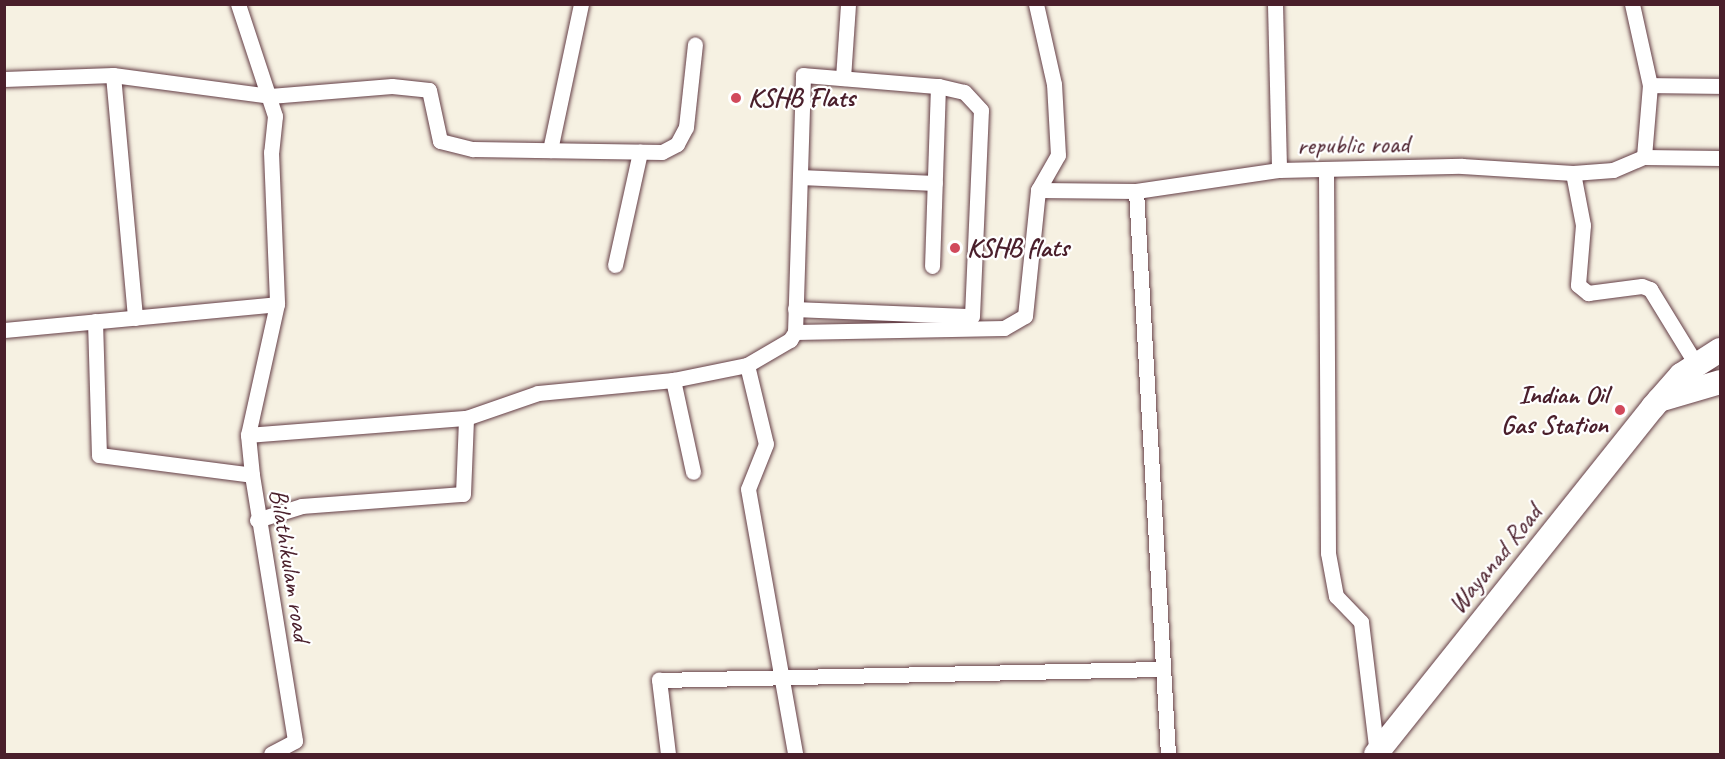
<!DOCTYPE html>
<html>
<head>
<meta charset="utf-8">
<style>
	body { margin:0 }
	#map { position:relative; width:1725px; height:759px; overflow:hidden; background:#f6f1e2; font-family:Caveat,sans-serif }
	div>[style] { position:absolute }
	.roads { filter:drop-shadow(0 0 2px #643e46) drop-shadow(0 0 2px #643e46) }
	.minor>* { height:15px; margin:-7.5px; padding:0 7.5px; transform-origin:7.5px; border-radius:7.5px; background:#fff }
	.primary>* { height:24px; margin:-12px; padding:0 12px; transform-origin:12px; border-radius:12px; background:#fff }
	.dots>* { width:16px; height:16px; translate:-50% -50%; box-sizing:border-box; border:3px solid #fff; border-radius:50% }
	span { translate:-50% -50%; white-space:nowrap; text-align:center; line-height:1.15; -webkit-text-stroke:4.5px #fff; paint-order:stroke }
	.poi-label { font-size:26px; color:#4a1f2b; font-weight:700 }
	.left { translate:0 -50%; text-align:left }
	.right { translate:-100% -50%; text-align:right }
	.street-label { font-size:26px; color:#4a1f2b }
	.frame { position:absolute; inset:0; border:6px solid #4a1f2b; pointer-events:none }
</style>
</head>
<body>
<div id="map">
	<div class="roads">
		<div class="minor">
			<i style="left:238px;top:4px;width:118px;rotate:71.7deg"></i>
			<i style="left:275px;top:116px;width:36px;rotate:96deg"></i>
			<i style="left:271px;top:152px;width:152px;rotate:87.7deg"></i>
			<i style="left:277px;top:304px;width:134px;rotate:102.5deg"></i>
			<i style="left:248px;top:435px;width:40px;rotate:84.3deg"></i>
			<i style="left:1275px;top:4px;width:166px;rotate:88.6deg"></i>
			<i style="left:1632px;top:4px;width:83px;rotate:77.5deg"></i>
			<i style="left:1650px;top:85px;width:72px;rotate:94.8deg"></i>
			<i style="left:113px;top:75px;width:244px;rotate:84.8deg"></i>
			<i style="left:843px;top:78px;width:74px;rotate:-86.1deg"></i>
			<i style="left:4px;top:79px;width:109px;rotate:-2.1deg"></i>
			<i style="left:113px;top:75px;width:158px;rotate:7.6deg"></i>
			<i style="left:270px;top:96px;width:122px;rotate:-4.7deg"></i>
			<i style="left:392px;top:86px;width:37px;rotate:6deg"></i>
			<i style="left:429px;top:90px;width:52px;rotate:77.8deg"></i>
			<i style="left:440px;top:141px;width:34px;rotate:14deg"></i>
			<i style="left:473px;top:149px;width:189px;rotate:0.9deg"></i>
			<i style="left:662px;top:152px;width:17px;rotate:-28deg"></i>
			<i style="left:677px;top:144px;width:19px;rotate:-62deg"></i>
			<i style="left:686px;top:127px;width:83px;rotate:-83.8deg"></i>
			<i style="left:1650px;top:85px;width:70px;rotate:0.8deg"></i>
			<i style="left:550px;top:150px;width:149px;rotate:-78deg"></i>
			<i style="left:1326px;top:170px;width:383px;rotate:89.7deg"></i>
			<i style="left:1328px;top:553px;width:44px;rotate:79.5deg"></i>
			<i style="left:1336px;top:596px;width:36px;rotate:46deg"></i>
			<i style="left:1361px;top:622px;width:133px;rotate:83.1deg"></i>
			<i style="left:1573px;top:173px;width:53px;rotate:79.1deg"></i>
			<i style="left:1583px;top:225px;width:60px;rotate:94.8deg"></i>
			<i style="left:1578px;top:285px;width:13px;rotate:39deg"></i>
			<i style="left:1588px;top:293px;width:54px;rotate:-7.4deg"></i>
			<i style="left:1642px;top:286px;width:9px;rotate:21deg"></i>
			<i style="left:1650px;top:289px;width:88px;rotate:58.5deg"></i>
			<i style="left:800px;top:177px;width:135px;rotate:2.5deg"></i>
			<i style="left:1038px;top:190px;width:98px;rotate:0.6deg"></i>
			<i style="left:1136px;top:191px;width:564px;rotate:86.75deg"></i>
			<i style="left:1136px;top:191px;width:145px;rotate:-8.4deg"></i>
			<i style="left:1279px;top:170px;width:183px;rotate:-1.3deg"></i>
			<i style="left:1462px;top:166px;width:111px;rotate:3.6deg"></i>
			<i style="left:1573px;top:173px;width:40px;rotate:-4.3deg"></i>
			<i style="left:1613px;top:170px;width:34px;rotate:-23deg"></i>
			<i style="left:1644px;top:157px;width:76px;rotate:0.8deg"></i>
			<i style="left:615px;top:265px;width:116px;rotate:-77.5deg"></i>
			<i style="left:795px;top:309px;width:177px;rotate:2.3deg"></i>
			<i style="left:972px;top:316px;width:206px;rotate:-87.5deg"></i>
			<i style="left:981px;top:110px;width:25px;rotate:-133deg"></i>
			<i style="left:964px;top:92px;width:27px;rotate:-167deg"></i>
			<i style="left:95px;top:321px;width:134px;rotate:88.3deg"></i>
			<i style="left:99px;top:455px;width:154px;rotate:7.4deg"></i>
			<i style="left:252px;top:475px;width:269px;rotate:80.8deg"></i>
			<i style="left:295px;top:741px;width:27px;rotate:152deg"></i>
			<i style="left:4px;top:330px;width:274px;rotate:-5.4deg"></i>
			<i style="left:795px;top:332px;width:257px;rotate:-88.2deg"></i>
			<i style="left:803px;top:75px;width:135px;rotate:4.7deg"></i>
			<i style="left:938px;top:86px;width:180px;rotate:91.9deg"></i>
			<i style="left:747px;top:365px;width:81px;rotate:76.5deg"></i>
			<i style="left:766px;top:444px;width:48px;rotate:111.8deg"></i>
			<i style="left:748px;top:489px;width:269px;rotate:79.9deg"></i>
			<i style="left:673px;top:380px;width:76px;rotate:-11.5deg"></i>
			<i style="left:747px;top:365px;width:50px;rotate:-30.2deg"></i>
			<i style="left:790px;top:340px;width:9px;rotate:-58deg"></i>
			<i style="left:795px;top:332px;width:209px;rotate:-1.1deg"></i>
			<i style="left:1004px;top:328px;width:24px;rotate:-30deg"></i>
			<i style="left:1025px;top:316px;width:127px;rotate:-84.1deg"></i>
			<i style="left:1038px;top:190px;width:40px;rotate:-60.3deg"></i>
			<i style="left:1058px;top:155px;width:71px;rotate:-93.2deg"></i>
			<i style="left:1054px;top:84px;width:82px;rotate:-102.7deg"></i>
			<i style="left:248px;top:435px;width:219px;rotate:-4.5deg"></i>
			<i style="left:257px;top:520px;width:47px;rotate:-17.3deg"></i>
			<i style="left:302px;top:506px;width:161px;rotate:-4.3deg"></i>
			<i style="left:463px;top:494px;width:76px;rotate:-87.7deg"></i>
			<i style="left:466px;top:418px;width:76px;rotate:-19.1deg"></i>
			<i style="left:538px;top:393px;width:136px;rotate:-5.5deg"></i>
			<i style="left:673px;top:380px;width:94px;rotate:77.7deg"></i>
			<i style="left:668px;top:754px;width:75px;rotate:-96.9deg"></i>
			<i style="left:659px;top:680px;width:502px;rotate:-1.26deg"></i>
		</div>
		<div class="primary">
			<i style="left:1659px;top:400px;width:64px;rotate:-16.4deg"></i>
			<i style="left:1376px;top:754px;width:444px;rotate:-51.4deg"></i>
			<i style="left:1653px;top:407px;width:43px;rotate:-48.8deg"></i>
			<i style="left:1681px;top:375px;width:46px;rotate:-32.7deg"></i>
		</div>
	</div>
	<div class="dots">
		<i style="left:736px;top:98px;background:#d1495b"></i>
		<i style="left:955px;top:248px;background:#d1495b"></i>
		<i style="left:1620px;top:410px;background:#d1495b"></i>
	</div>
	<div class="poi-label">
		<span class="left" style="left:748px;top:98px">KSHB Flats</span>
		<span class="left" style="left:967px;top:248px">KSHB flats</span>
		<span class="right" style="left:1608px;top:410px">Indian Oil<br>Gas Station</span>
	</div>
	<div class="street-label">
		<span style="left:1353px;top:145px;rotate:-1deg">republic road</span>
		<span style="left:1495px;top:559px;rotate:-51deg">Wayanad Road</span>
		<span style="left:290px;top:565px;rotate:81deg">Bilathikulam road</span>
	</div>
	<div class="frame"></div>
</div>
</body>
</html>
